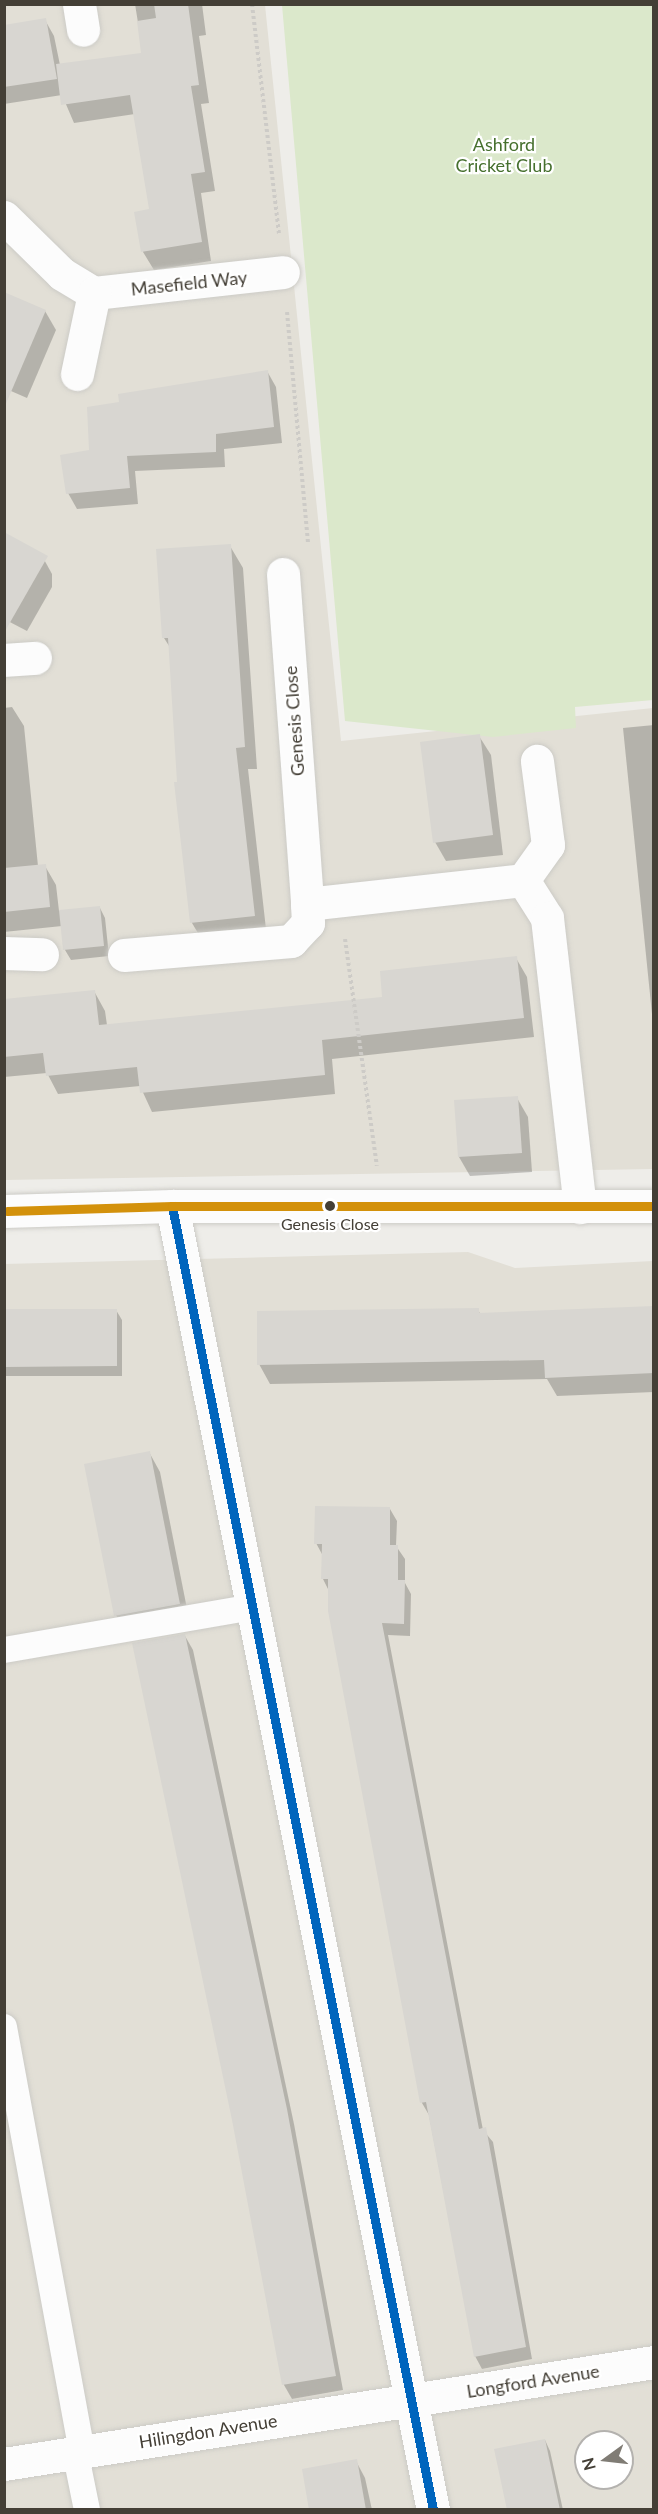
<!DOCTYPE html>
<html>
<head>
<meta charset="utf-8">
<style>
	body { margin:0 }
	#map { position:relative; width:658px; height:2514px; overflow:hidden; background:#eeede9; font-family:Lato,sans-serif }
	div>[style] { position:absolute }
	.residential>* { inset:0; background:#e2dfd6 }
	.green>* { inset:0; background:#dbe8cb }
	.shadow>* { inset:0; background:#0003 }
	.building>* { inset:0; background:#d8d6d1 }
	.path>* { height:4px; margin-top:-2px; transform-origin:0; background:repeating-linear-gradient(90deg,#cdcbc7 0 3px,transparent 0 6px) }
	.roads { filter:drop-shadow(0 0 2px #cccbc6) drop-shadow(0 0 2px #cccbc6) }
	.service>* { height:26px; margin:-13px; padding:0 13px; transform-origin:13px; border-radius:13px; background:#fcfcfc }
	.minor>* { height:33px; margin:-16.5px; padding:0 16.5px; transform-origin:16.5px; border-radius:16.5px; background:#fcfcfc }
	.bus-1>* { height:9px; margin:-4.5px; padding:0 4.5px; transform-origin:4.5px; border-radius:4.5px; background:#0065bd }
	.bus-2>* { height:9px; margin:-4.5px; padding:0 4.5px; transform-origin:4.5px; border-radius:4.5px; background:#d3910b }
	.dots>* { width:16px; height:16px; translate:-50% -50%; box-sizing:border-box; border:3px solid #fff; border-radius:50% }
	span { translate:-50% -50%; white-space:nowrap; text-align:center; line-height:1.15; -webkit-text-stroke:4.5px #fff; paint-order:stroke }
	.bus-label { font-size:16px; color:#443f36 }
	.park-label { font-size:18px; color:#46702e }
	.street-label { font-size:18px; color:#443f36 }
	.frame { position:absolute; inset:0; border:6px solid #443f36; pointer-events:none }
	.north { position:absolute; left:574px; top:2430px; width:60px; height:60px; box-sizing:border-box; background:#fff; border:2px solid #b4b2af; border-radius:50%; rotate:255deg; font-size:16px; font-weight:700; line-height:24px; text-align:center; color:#443f36 }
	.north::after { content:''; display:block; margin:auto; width:21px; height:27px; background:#807c75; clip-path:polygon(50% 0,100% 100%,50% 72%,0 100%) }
</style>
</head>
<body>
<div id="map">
	<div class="residential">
		<i style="clip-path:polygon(4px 5px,265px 5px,341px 741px,653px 708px,653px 1169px,5px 1180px)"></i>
		<i style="clip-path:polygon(evenodd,468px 1252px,515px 1268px,653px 1261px,653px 2509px,5px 2509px,4px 1264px,468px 1252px,586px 2442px,622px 2442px,622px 2478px,586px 2478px,586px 2442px)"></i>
	</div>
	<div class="green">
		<i style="clip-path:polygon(282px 5px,653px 5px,653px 700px,575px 707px,576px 728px,493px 737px,345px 721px)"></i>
	</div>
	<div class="shadow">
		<i style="clip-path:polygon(135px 4px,202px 4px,206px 35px,199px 36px,209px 103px,201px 104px,215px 191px,201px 193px,211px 261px,154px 270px,143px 252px,150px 211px,135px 114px,74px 123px,62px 95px,4px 104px,4px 26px,45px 20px,54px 36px,60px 65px,143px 54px)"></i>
		<i style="clip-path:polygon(45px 311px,56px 330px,27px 398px,4px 388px)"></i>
		<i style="clip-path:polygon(267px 371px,276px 387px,282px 443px,224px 449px,225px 467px,135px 471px,138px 504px,77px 509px,68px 493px,121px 403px)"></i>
		<i style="clip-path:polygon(230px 546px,243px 568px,257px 769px,248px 769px,267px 938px,205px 945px,192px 923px,171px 649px,164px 638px)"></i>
		<i style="clip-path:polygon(41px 554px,52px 574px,52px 587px,27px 631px,4px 619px)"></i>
		<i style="clip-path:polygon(12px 707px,24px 726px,38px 866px,45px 866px,56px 885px,59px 911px,100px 908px,105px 918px,109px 956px,71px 960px,65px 950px,62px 926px,4px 932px,4px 708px)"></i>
		<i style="clip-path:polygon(654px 725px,654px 1034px,623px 728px)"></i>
		<i style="clip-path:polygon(479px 736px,491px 755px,503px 855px,446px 861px,435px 842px)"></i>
		<i style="clip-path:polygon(516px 958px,527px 977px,534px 1037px,332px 1059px,335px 1094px,152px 1112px,140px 1086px,58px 1094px,47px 1073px,4px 1077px,4px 1000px,94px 991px,105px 1011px,107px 1025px,384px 998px)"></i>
		<i style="clip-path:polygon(517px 1098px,528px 1117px,532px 1172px,470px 1176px,459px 1157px)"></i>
		<i style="clip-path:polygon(654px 1307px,654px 1392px,557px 1396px,547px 1379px,270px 1384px,259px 1364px,478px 1309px,480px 1314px)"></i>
		<i style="clip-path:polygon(116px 1310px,122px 1320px,122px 1376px,4px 1376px,4px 1311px)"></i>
		<i style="clip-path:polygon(149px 1452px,160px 1472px,190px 1624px,127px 1635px,116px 1615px)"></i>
		<i style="clip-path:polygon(390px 1509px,397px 1521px,396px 1546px,405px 1559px,405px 1583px,411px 1594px,410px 1636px,388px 1635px,483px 2130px,493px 2142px,532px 2359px,482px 2369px,475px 2356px,429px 2115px,422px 2103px,329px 1611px,329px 1591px,323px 1579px,323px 1556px,316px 1543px)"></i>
		<i style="clip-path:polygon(185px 1636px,193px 1650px,294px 2124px,343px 2390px,292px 2399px,284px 2385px,233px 2120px)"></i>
		<i style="clip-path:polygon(545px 2440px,550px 2451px,563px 2510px,509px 2510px)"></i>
		<i style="clip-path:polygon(356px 2461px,365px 2478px,372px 2510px,311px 2510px)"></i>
	</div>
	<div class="building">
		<i style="clip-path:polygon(154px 4px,188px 4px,199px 85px,191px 86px,205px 172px,191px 174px,202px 242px,141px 252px,134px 212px,149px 209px,130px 95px,61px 105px,56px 64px,141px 53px,137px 21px,156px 18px)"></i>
		<i style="clip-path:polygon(46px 18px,57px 79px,4px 87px,4px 25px)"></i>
		<i style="clip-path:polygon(4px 292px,46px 310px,5px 406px,4px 406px)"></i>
		<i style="clip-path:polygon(268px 370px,274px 427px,216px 434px,216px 452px,127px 456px,130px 488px,66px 494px,60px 455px,89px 450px,87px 407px,119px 402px,118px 394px)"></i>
		<i style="clip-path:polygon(4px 532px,48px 556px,4px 633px)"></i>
		<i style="clip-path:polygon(231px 544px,245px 747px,236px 748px,255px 916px,190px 923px,174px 782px,177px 782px,168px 638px,162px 638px,156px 549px)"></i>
		<i style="clip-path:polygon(480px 734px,493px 835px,433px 843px,420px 742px)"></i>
		<i style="clip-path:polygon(46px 864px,50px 907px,4px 912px,4px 868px)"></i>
		<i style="clip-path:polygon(100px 906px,104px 946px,63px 950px,59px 910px)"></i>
		<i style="clip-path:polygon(517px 956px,524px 1018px,322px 1040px,325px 1075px,140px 1093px,137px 1067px,46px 1076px,43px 1053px,4px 1057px,4px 999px,95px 990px,99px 1025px,382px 997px,380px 971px)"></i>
		<i style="clip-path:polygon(518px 1096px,522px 1153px,458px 1157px,454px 1100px)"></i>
		<i style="clip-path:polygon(654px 1306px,654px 1373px,545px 1378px,544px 1360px,257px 1365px,257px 1311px,479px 1308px,479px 1313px)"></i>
		<i style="clip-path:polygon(4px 1309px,117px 1309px,117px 1366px,4px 1367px)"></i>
		<i style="clip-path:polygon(150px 1451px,180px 1604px,114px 1616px,84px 1464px)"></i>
		<i style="clip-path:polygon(315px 1506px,390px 1507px,390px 1545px,398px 1545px,398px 1580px,405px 1580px,404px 1624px,382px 1623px,479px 2129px,486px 2127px,526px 2347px,474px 2357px,426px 2102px,420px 2103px,328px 1611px,328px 1579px,321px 1579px,322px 1544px,314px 1544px)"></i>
		<i style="clip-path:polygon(185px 1634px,287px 2109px,336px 2376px,282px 2385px,232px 2120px,132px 1643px)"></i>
		<i style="clip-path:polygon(545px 2439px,560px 2510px,507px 2510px,494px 2449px)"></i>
		<i style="clip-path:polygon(357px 2459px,366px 2510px,309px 2510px,302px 2469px)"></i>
	</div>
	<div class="path">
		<i style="left:252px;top:4px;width:231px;rotate:83.3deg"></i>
		<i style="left:287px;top:312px;width:232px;rotate:84.8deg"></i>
		<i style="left:345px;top:939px;width:229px;rotate:82deg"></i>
	</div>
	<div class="roads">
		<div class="service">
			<i style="left:4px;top:1650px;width:253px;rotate:-9.8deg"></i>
			<i style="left:4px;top:2027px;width:430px;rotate:79.6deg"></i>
			<i style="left:75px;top:2451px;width:60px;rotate:78.5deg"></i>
		</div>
		<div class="minor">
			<i style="left:79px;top:4px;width:26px;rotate:81deg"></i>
			<i style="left:4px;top:217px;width:81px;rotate:44.5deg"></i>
			<i style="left:62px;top:274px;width:37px;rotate:31deg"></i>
			<i style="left:94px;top:293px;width:190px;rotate:-6.3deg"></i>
			<i style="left:77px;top:374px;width:83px;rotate:-78.1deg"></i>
			<i style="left:283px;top:574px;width:331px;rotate:85.8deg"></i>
			<i style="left:307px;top:904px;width:217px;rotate:-6.3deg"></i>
			<i style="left:523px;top:880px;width:45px;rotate:57.7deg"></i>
			<i style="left:547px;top:918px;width:291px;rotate:83.5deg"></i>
			<i style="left:4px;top:660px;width:31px;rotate:-4deg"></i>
			<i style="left:523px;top:880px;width:43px;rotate:-54.5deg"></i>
			<i style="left:548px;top:845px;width:85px;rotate:-97.5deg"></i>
			<i style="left:4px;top:953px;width:38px;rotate:2deg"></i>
			<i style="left:124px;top:955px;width:168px;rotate:-4.8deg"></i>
			<i style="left:291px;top:941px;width:25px;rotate:-47deg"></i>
			<i style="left:308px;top:923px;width:19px;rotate:-93deg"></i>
			<i style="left:172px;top:1206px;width:1330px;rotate:78.68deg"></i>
			<i style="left:4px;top:1211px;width:168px;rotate:-1.7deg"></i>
			<i style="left:172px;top:1206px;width:482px"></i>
			<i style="left:4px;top:2464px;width:658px;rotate:-8.92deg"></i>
		</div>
	</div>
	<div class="bus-1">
		<i style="left:172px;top:1206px;width:1330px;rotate:78.68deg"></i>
	</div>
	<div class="bus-2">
		<i style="left:7px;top:1211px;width:165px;rotate:-1.7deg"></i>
		<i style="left:172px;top:1206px;width:482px"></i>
	</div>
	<div class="dots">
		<i style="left:330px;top:1206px;background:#443f36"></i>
	</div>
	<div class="bus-label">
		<span style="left:330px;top:1224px">Genesis Close</span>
	</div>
	<div class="park-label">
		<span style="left:504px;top:155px">Ashford<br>Cricket Club</span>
	</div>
	<div class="street-label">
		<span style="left:189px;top:283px;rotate:-6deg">Masefield Way</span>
		<span style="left:294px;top:721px;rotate:-94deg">Genesis Close</span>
		<span style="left:533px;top:2381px;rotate:-9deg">Longford Avenue</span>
		<span style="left:208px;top:2431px;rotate:-9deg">Hilingdon Avenue</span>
	</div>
	<div class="frame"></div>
	<div class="north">N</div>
</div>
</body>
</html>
